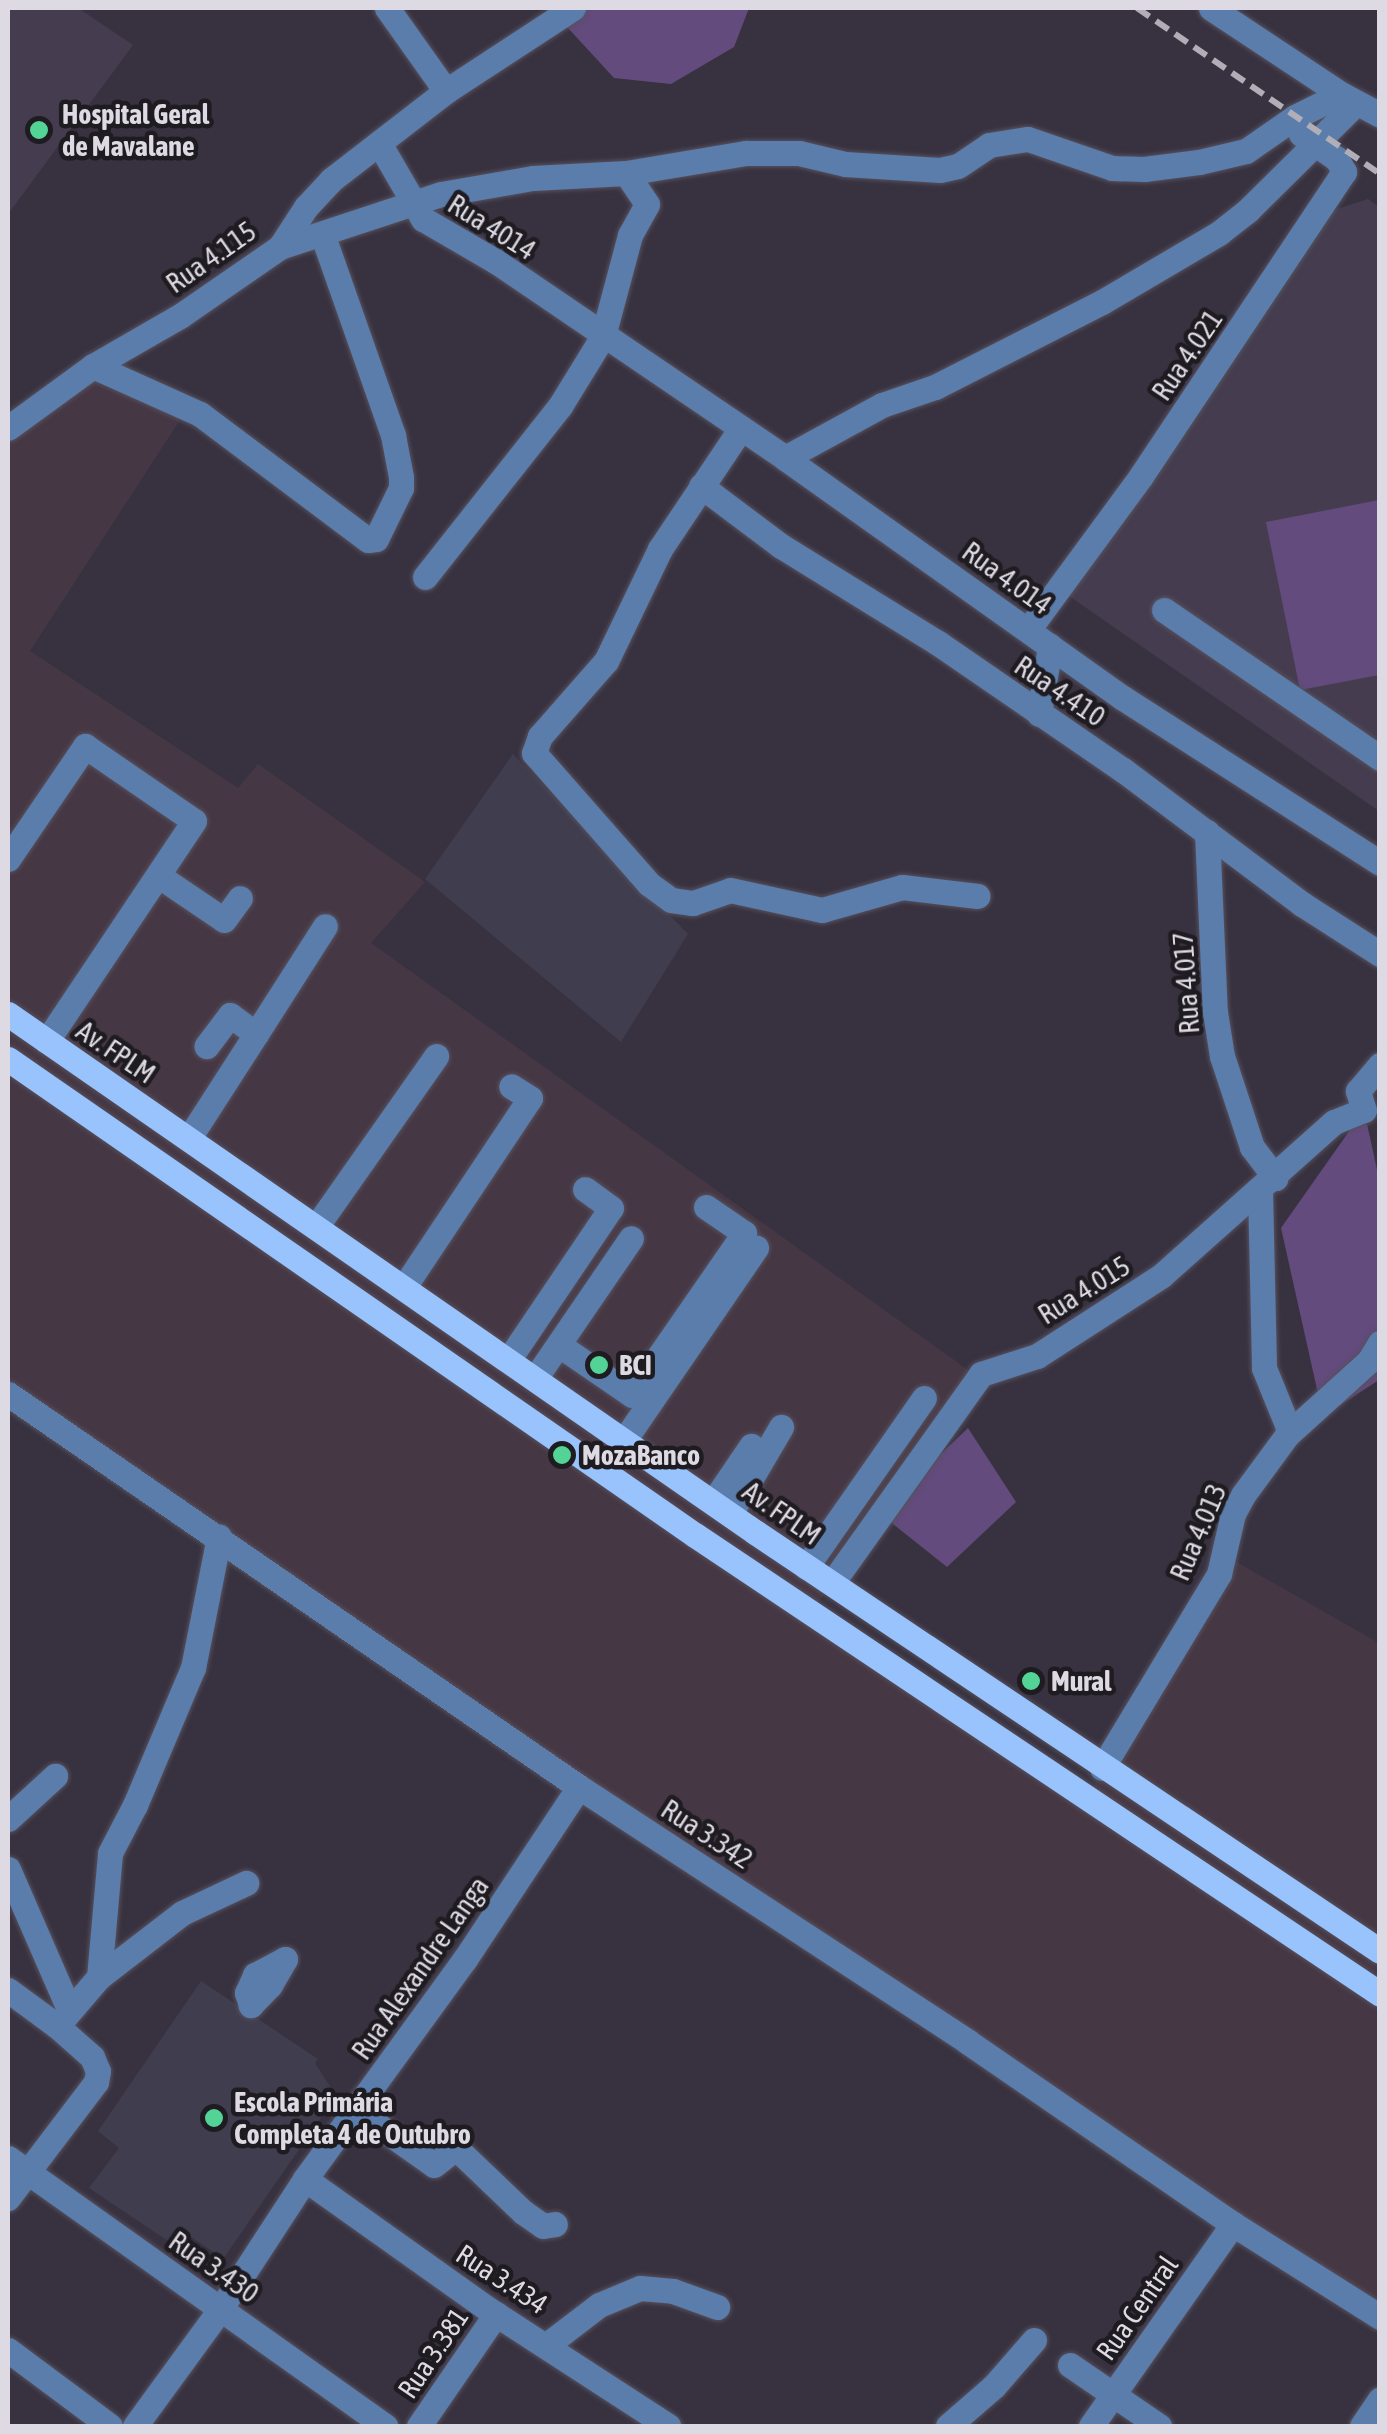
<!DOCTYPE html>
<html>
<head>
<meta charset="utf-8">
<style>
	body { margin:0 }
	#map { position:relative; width:1387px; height:2434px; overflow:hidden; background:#383240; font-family:"Asap Condensed",sans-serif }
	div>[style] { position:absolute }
	.commercial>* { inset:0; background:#463744 }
	.built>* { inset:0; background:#453d4f }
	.education>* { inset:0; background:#403d4e }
	.green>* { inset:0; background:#634b7d }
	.roads { filter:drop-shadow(0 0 2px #56505d) drop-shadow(0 0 2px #56505d) }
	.minor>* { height:25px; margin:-12.5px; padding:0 12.5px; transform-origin:12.5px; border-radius:12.5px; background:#5a7dac }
	.major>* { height:25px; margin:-12.5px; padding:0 12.5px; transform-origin:12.5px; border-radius:12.5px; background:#99c3fd }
	.rail>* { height:6px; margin-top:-3px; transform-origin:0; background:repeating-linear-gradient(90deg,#b2aeb8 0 15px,transparent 0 23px) }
	.dots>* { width:28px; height:28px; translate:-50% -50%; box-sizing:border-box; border:5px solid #1e1b21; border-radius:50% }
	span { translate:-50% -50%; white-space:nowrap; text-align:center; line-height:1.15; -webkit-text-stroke:9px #1e1b21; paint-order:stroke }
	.poi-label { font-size:28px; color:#dedae3; font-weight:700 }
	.left { translate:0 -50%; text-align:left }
	.street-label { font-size:28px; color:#dedae3 }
	.frame { position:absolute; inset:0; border:10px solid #dedae3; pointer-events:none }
</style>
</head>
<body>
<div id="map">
	<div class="commercial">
		<i style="clip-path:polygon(93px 366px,189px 406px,30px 651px,238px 788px,258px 764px,425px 882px,371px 943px,978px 1377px,811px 1613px,1085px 1799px,1233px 1560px,1379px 1643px,1379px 2317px,8px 1394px,8px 432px)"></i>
	</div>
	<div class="built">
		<i style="clip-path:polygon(8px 8px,78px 8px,133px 45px,8px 214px)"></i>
		<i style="clip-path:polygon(1368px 199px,1379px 207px,1379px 811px,1069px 596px,1331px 211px)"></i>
	</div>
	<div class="education">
		<i style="clip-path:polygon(513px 754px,688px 934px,621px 1042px,425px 879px)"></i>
		<i style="clip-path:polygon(201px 1981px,318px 2059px,315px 2063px,336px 2096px,223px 2259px,190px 2236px,180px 2249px,89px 2188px,119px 2148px,98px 2131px)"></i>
	</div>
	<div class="green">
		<i style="clip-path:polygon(556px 8px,749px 8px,734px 47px,671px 84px,614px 78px,557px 16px)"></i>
		<i style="clip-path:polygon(1379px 500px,1379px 675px,1300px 690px,1266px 522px)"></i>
		<i style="clip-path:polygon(1364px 1110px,1379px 1179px,1379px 1380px,1323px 1416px,1281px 1228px)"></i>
		<i style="clip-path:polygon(968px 1428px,1016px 1502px,947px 1567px,888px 1520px,922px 1472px)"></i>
	</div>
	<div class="roads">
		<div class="minor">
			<i style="left:387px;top:8px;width:102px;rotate:54.6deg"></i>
			<i style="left:1211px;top:8px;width:156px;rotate:33.5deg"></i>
			<i style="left:1341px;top:94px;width:44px;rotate:28.3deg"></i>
			<i style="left:379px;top:143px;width:88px;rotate:59.9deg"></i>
			<i style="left:423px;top:219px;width:86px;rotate:30.2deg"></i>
			<i style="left:497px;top:262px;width:348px;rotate:34.2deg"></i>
			<i style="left:785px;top:458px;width:415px;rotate:35.4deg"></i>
			<i style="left:1123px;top:698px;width:305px;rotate:32.7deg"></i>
			<i style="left:280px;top:247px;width:169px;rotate:-18.2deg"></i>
			<i style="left:441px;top:194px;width:93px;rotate:-9.9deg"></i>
			<i style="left:533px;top:178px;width:93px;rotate:-3.1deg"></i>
			<i style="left:626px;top:173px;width:122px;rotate:-9.5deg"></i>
			<i style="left:746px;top:153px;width:53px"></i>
			<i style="left:799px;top:153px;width:47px;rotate:13.4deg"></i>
			<i style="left:845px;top:164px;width:95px;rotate:3.6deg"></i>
			<i style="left:940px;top:170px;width:18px;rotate:-13deg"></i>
			<i style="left:958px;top:166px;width:37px;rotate:-34deg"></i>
			<i style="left:989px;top:145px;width:39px;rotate:-9deg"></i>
			<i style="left:1028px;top:139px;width:89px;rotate:19deg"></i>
			<i style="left:1112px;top:168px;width:32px;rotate:2deg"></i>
			<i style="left:1144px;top:169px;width:55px;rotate:-7.3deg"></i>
			<i style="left:1199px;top:162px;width:48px;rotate:-13.2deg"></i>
			<i style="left:1246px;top:151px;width:60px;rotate:-34.8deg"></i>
			<i style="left:1295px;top:117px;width:51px;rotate:-26.6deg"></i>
			<i style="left:93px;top:366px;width:117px;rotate:24.2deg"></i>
			<i style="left:200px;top:414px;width:210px;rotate:36.9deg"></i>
			<i style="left:368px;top:540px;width:8px;rotate:-7deg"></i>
			<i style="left:376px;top:539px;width:57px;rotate:-63.9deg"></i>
			<i style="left:401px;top:488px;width:11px;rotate:-90deg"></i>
			<i style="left:401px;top:477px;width:43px;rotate:-100.8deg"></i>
			<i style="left:393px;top:435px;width:211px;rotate:-109.4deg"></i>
			<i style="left:8px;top:428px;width:105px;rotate:-36.1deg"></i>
			<i style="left:93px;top:366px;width:100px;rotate:-29.9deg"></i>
			<i style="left:180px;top:316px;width:121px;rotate:-34.6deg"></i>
			<i style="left:280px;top:247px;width:48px;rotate:-57deg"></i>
			<i style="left:306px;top:207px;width:37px;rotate:-47deg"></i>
			<i style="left:331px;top:180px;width:145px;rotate:-37.7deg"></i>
			<i style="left:446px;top:91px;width:152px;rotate:-33.2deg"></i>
			<i style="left:741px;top:428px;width:146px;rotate:123.8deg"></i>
			<i style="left:660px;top:549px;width:124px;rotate:115.7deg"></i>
			<i style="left:606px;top:661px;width:100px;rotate:131.3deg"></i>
			<i style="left:540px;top:736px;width:18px;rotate:109deg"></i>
			<i style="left:534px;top:753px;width:174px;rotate:48.7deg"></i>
			<i style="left:649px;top:884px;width:27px;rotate:36deg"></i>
			<i style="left:671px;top:900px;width:22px;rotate:8deg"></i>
			<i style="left:693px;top:903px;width:39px;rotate:-19deg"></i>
			<i style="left:730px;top:890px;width:94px;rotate:12.3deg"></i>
			<i style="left:822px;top:910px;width:83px;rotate:-16deg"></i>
			<i style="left:902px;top:887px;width:76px;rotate:6.8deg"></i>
			<i style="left:785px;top:458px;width:111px;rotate:-28.7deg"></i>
			<i style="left:882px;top:405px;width:56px;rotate:-18.8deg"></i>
			<i style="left:935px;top:387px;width:187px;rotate:-27deg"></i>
			<i style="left:1102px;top:302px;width:136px;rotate:-30.5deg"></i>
			<i style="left:1219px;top:233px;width:37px;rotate:-38deg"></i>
			<i style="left:1248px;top:210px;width:152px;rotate:-44.7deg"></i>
			<i style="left:701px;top:486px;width:100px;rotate:36.9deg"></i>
			<i style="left:781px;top:546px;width:185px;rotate:31.7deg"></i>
			<i style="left:938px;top:643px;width:224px;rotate:34.5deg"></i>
			<i style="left:1123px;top:770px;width:224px;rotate:36.8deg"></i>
			<i style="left:1302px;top:904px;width:93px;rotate:32.7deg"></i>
			<i style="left:425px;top:577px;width:218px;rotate:-51.7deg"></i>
			<i style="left:560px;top:406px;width:82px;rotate:-58.4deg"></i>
			<i style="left:603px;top:336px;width:105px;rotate:-75deg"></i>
			<i style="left:630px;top:235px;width:35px;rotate:-61deg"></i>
			<i style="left:647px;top:204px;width:37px;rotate:-124deg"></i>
			<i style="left:1164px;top:610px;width:262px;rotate:34.4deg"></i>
			<i style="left:1028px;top:630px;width:191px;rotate:-53.7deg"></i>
			<i style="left:1141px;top:476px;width:366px;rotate:-56.3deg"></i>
			<i style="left:1344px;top:172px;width:15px;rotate:-118deg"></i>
			<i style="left:1337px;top:159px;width:44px;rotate:-145.2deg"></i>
			<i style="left:1039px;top:714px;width:69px;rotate:-80.8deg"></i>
			<i style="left:1207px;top:832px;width:180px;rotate:87.5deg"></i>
			<i style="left:1215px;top:1012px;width:45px;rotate:81deg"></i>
			<i style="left:1222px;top:1056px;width:96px;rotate:71.8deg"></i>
			<i style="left:1252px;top:1147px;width:39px;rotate:53deg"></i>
			<i style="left:8px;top:859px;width:137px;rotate:-55.7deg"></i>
			<i style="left:85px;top:746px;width:132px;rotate:34.5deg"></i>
			<i style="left:194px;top:821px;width:265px;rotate:123.8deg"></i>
			<i style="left:159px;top:876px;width:78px;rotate:34.1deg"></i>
			<i style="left:224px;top:920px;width:27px;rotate:-54deg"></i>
			<i style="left:256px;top:1034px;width:128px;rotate:-57.4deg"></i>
			<i style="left:189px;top:1138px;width:124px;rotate:-57.2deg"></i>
			<i style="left:256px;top:1034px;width:32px;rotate:-144deg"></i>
			<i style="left:230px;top:1015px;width:39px;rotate:127deg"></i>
			<i style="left:1260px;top:1190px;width:178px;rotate:88.7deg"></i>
			<i style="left:1264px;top:1368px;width:69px;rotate:67.9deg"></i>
			<i style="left:316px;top:1227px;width:209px;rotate:-54.9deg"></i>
			<i style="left:404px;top:1287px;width:227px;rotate:-56.3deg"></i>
			<i style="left:530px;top:1098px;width:22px;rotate:-148deg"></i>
			<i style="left:559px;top:1345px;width:88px;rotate:34.4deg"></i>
			<i style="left:632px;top:1395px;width:197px;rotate:-55.3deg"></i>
			<i style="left:744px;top:1233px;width:46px;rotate:-145.6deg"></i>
			<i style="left:509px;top:1359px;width:182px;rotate:-56deg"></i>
			<i style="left:611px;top:1208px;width:32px;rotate:-144deg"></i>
			<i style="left:536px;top:1377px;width:168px;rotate:-55.6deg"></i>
			<i style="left:8px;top:1394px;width:693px;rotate:34.54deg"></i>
			<i style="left:579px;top:1787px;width:465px;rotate:33.2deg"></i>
			<i style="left:968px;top:2042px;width:321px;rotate:34.5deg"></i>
			<i style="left:1233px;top:2224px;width:174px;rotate:32.3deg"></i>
			<i style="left:625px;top:1439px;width:232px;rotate:-55.6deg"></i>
			<i style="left:713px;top:1502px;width:68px;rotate:-55.8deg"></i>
			<i style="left:730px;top:1514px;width:101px;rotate:-59.6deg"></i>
			<i style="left:806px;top:1567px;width:206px;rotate:-55.1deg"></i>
			<i style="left:832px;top:1583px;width:257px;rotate:-54.5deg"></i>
			<i style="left:981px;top:1374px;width:59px;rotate:-17.8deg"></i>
			<i style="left:1037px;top:1356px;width:148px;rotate:-32.8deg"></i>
			<i style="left:1161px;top:1276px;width:232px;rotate:-41.7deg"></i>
			<i style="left:1334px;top:1122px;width:32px;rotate:-22deg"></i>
			<i style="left:1364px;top:1110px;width:20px;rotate:-108deg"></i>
			<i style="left:1358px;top:1091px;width:34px;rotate:-50deg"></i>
			<i style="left:1102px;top:1768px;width:227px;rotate:-58.9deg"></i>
			<i style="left:1219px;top:1574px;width:62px;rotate:-76.9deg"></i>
			<i style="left:1233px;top:1514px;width:21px;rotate:-62deg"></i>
			<i style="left:1243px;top:1495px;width:74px;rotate:-53.7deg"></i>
			<i style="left:1287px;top:1435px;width:110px;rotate:-42.1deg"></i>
			<i style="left:1369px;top:1361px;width:21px;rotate:-59deg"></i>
			<i style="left:8px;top:1819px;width:64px;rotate:-42.5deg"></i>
			<i style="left:8px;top:1869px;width:153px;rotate:66.5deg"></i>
			<i style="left:285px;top:1959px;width:30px;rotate:120deg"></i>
			<i style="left:270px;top:1985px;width:28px;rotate:134deg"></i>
			<i style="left:251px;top:2005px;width:13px;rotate:-108deg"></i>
			<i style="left:247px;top:1993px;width:20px;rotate:-66deg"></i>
			<i style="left:255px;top:1975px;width:34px;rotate:-28deg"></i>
			<i style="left:99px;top:1977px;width:105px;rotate:-37.6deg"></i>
			<i style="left:182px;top:1913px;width:71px;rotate:-25.1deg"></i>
			<i style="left:8px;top:1990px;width:61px;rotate:36.3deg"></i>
			<i style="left:57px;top:2026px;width:47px;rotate:41.5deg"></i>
			<i style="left:92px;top:2057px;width:15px;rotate:67deg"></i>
			<i style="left:98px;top:2071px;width:11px;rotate:100deg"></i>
			<i style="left:96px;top:2082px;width:146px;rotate:127.2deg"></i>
			<i style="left:57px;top:2026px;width:65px;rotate:-49.4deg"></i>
			<i style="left:99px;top:1977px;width:124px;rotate:-84.9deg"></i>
			<i style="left:110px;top:1853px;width:54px;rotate:-62.5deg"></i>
			<i style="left:135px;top:1805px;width:149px;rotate:-67.1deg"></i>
			<i style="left:193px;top:1668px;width:134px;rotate:-78.8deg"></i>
			<i style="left:356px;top:2110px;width:95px;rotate:35.2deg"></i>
			<i style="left:434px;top:2165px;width:28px;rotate:-38deg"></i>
			<i style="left:456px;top:2148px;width:93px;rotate:43.7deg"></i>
			<i style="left:523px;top:2212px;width:24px;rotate:35deg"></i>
			<i style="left:543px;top:2226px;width:12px;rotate:-9deg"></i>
			<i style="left:8px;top:2158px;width:463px;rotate:35.4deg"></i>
			<i style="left:305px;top:2179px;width:224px;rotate:35.4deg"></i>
			<i style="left:488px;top:2309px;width:215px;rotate:33deg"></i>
			<i style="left:548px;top:2344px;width:64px;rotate:-37.4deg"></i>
			<i style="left:599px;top:2305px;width:44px;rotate:-22.5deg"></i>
			<i style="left:640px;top:2288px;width:33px;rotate:5deg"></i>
			<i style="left:673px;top:2291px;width:47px;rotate:20deg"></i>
			<i style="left:8px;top:2350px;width:127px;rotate:36.7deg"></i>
			<i style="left:1070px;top:2365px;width:108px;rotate:34.4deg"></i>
			<i style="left:135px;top:2426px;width:146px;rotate:-53.9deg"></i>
			<i style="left:221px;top:2308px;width:154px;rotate:-56.9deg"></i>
			<i style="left:305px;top:2179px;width:272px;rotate:-54deg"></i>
			<i style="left:465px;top:1959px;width:206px;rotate:-56.5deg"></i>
			<i style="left:419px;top:2426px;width:136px;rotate:-55.5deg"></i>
			<i style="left:948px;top:2426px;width:61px;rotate:-41deg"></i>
			<i style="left:994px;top:2386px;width:61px;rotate:-49deg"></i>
			<i style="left:1091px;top:2426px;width:247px;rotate:-54.9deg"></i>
			<i style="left:1362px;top:2426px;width:32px;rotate:-56deg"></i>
		</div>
		<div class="major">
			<i style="left:8px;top:1014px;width:909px;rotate:34.74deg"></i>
			<i style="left:755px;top:1532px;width:752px;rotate:33.84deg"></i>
			<i style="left:8px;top:1059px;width:836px;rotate:34.72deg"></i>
			<i style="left:695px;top:1535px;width:825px;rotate:33.82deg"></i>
		</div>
	</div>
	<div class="rail">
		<i style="left:1137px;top:8px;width:294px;rotate:34.3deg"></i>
	</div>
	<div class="dots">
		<i style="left:39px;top:130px;background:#54d396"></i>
		<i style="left:599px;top:1365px;background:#54d396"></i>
		<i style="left:562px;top:1455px;background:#54d396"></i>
		<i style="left:1031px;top:1681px;background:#54d396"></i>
		<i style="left:214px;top:2118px;background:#54d396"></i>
	</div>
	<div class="poi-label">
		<span class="left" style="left:62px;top:130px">Hospital Geral<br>de Mavalane</span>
		<span class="left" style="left:619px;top:1365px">BCI</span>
		<span class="left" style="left:582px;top:1455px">MozaBanco</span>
		<span class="left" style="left:1051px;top:1681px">Mural</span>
		<span class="left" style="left:234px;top:2118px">Escola Primária<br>Completa 4 de Outubro</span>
	</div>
	<div class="street-label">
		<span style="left:492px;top:227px;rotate:32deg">Rua 4014</span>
		<span style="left:211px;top:257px;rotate:-35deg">Rua 4.115</span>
		<span style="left:1187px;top:355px;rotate:-56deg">Rua 4.021</span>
		<span style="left:1007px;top:578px;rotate:36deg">Rua 4.014</span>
		<span style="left:1060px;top:691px;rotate:34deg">Rua 4.410</span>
		<span style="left:1186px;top:983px;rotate:-94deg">Rua 4.017</span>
		<span style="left:116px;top:1052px;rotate:34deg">Av. FPLM</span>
		<span style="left:1084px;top:1290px;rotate:-32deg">Rua 4.015</span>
		<span style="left:782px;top:1513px;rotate:35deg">Av. FPLM</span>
		<span style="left:1198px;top:1532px;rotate:-67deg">Rua 4.013</span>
		<span style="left:707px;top:1834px;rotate:33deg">Rua 3.342</span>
		<span style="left:420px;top:1968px;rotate:-55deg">Rua Alexandre Langa</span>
		<span style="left:214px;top:2267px;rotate:35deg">Rua 3.430</span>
		<span style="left:502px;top:2279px;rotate:33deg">Rua 3.434</span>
		<span style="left:1137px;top:2308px;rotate:-55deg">Rua Central</span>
		<span style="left:433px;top:2353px;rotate:-56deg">Rua 3.381</span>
	</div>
	<div class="frame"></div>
</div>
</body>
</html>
